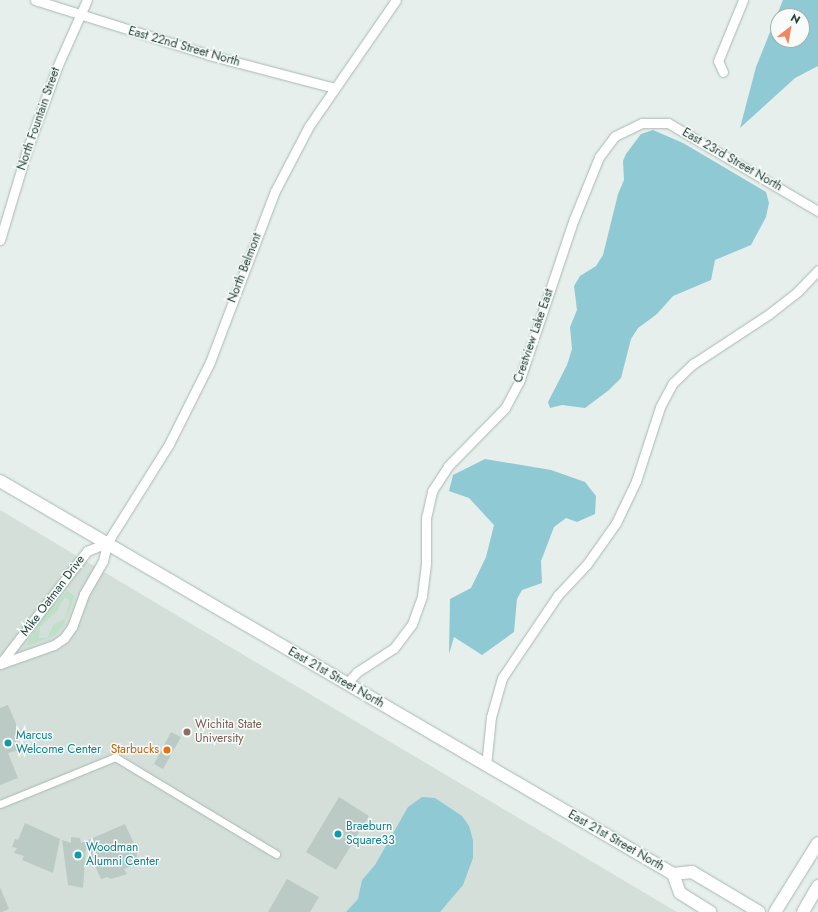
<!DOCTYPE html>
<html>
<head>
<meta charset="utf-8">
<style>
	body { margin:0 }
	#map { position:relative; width:818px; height:912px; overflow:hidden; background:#e6efeb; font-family:Jost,sans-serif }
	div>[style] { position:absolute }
	.built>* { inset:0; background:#d4dfda }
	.green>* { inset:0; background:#bfe0c8 }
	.water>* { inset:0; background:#8ec9d4 }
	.building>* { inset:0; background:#bbcac4 }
	.roads { filter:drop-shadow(0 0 1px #a8b8b2) drop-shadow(0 0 1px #a8b8b2) }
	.pedestrian>* { height:7px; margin:-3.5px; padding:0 3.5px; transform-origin:3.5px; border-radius:3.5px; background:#fff }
	.minor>* { height:9px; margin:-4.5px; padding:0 4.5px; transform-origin:4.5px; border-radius:4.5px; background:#fff }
	.secondary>* { height:12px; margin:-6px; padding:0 6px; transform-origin:6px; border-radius:6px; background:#fff }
	.dots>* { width:11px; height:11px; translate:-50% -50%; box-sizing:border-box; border:2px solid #f7fbf9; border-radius:50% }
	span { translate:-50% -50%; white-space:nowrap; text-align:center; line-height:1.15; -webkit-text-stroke:3px #f7fbf9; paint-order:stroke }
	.street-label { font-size:12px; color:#24423a }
	.education-label { font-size:12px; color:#785e54 }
	.left { translate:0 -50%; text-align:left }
	.culture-label { font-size:12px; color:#0d838f }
	.food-label { font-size:12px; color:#c56008 }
	.right { translate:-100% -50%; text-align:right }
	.north { position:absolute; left:770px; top:8px; width:40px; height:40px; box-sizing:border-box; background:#f7fbf9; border:1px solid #a3b1ad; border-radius:50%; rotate:31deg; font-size:11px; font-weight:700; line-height:16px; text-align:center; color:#24423a }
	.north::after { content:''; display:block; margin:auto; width:14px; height:18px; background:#f4845f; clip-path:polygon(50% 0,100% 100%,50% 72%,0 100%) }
</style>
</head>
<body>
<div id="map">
	<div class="built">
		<i style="clip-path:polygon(0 510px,72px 553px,677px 912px,0 912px)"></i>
	</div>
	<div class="green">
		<i style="clip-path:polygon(evenodd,67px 591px,75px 596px,63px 627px,54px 636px,28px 646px,27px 643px,47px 612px,67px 591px,65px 597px,70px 601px,65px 619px,54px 624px,47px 638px,39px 638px,40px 627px,57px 611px,65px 597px)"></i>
	</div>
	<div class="water">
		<i style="clip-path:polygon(evenodd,783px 0,818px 0,818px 66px,795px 78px,740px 128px,756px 67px,783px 0,778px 16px,802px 16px,802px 40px,778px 40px,778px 16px)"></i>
		<i style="clip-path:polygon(653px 130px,683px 143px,766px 192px,769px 203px,766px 217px,751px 245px,715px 260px,711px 280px,673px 296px,657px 314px,638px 328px,631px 339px,621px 378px,609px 390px,585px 408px,562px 405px,550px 408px,548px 402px,567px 365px,572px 349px,570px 327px,577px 310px,574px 286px,580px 276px,596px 266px,603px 255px,618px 194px,624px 180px,623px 161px,626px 154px,641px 134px)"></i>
		<i style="clip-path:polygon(485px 459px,551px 470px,585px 482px,596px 496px,595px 514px,577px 522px,566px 518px,554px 527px,541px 561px,542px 583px,522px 590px,517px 599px,514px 632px,482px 655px,454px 637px,449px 654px,450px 599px,471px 588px,486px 557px,494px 525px,469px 498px,449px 491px,453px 475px)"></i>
		<i style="clip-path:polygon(422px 797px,435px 798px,462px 816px,469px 826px,473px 840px,473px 858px,463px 885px,440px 912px,346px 912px,358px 899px,362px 880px,375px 865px,408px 807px)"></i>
	</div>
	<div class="building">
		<i style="clip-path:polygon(8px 705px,20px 733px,14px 736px,19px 750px,8px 753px,18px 778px,0 785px,0 708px)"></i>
		<i style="clip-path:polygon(171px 732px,181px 737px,163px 769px,154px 764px)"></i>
		<i style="clip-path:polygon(339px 797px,369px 816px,336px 870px,306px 852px)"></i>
		<i style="clip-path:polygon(25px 823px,60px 839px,53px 873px,22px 860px,24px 856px,14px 853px,17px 848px,12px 847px,15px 839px,18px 840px)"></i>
		<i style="clip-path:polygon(125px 824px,137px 850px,137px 864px,124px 869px,127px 874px,111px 879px,107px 877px,101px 879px,86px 847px,83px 888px,68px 885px,62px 840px,71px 843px,71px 837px,80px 838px,81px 843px)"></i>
		<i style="clip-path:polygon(287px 879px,319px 897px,310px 912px,268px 912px)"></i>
		<i style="clip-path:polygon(0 887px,9px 909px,2px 912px,0 912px)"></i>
	</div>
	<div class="roads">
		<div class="pedestrian">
			<i style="left:0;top:804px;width:124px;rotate:-22.2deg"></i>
			<i style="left:115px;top:757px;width:188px;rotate:31.1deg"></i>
		</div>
		<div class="minor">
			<i style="left:35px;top:0;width:182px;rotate:17.5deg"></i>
			<i style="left:209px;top:55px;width:130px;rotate:14.7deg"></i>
			<i style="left:723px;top:72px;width:12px;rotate:-114deg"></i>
			<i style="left:718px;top:61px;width:66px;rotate:-67.7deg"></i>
			<i style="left:0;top:240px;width:94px;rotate:-73.3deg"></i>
			<i style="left:27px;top:150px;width:90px;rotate:-70deg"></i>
			<i style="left:58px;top:65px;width:71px;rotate:-66deg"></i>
			<i style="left:0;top:664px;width:57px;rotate:-19.4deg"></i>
			<i style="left:54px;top:645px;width:12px;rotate:-35deg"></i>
			<i style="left:64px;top:638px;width:14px;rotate:-54deg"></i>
			<i style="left:72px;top:627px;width:35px;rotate:-70deg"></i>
			<i style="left:84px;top:594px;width:38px;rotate:-60deg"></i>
			<i style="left:103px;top:561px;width:18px;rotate:-77deg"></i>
			<i style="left:107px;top:543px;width:117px;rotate:-57.9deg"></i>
			<i style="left:169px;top:444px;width:92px;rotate:-63.4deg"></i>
			<i style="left:210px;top:362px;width:183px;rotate:-69.2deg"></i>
			<i style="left:275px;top:191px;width:73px;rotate:-62.4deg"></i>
			<i style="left:309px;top:126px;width:153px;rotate:-55.4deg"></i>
			<i style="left:0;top:664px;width:143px;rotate:-52.4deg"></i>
			<i style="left:87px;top:551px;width:22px;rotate:-22deg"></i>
			<i style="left:346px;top:684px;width:16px;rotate:-47deg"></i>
			<i style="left:357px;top:672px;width:44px;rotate:-33deg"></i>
			<i style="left:394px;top:648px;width:30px;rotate:-53deg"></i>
			<i style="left:412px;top:624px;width:30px;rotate:-70deg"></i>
			<i style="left:422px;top:596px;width:33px;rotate:-83deg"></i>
			<i style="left:426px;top:563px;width:45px;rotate:-90deg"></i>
			<i style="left:426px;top:518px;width:28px;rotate:-77deg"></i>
			<i style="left:432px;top:491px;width:30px;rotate:-57deg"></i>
			<i style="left:448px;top:466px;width:81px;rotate:-45.5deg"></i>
			<i style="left:505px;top:408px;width:30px;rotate:-62deg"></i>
			<i style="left:519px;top:382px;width:172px;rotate:-71.4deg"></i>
			<i style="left:574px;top:219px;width:67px;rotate:-68deg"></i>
			<i style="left:599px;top:157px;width:26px;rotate:-53deg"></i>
			<i style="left:615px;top:136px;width:30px;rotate:-26deg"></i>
			<i style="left:642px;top:123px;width:26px"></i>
			<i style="left:668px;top:123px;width:174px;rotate:30.4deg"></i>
			<i style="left:486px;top:766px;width:49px;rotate:-84.2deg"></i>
			<i style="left:491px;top:717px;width:41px;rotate:-74.2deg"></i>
			<i style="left:502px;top:678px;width:100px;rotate:-56deg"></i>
			<i style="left:558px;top:595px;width:42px;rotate:-46.9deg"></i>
			<i style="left:587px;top:564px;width:50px;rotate:-54.7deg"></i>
			<i style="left:616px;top:523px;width:47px;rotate:-64.5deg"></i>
			<i style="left:636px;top:481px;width:78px;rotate:-72deg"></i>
			<i style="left:660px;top:407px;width:27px;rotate:-62deg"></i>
			<i style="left:673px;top:383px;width:28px;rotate:-44deg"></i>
			<i style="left:693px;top:364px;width:91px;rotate:-33.3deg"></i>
			<i style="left:769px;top:314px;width:37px;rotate:-38deg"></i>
			<i style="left:798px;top:291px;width:29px;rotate:-46deg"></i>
		</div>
		<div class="secondary">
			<i style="left:0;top:481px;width:779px;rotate:30.28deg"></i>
			<i style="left:673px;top:874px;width:19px;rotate:-6deg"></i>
			<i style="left:692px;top:872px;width:78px;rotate:30.8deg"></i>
			<i style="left:673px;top:874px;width:20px;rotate:70deg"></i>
			<i style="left:680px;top:893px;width:36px;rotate:32deg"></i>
			<i style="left:775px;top:912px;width:81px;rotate:-58.1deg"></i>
			<i style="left:803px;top:912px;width:30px;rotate:-60deg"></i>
		</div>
	</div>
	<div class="dots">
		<i style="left:187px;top:732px;background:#8d6e63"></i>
		<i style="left:8px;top:743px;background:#0f9aa8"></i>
		<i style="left:167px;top:750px;background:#e8710a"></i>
		<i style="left:338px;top:834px;background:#0f9aa8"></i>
		<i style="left:78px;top:855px;background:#0f9aa8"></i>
	</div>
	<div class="street-label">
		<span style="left:184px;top:47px;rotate:16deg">East 22nd Street North</span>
		<span style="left:39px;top:119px;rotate:-71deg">North Fountain Street</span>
		<span style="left:732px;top:160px;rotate:30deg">East 23rd Street North</span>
		<span style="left:245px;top:268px;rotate:-69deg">North Belmont</span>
		<span style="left:534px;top:336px;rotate:-71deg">Crestview Lake East</span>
		<span style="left:53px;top:596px;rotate:-53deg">Mike Oatman Drive</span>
		<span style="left:336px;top:678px;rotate:30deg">East 21st Street North</span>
		<span style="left:616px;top:841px;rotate:30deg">East 21st Street North</span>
	</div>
	<div class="education-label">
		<span class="left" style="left:195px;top:732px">Wichita State<br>University</span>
	</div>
	<div class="culture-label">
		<span class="left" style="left:16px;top:743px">Marcus<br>Welcome Center</span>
		<span class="left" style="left:346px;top:834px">Braeburn<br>Square33</span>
		<span class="left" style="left:86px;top:855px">Woodman<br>Alumni Center</span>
	</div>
	<div class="food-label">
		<span class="right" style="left:159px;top:750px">Starbucks</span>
	</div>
	<div class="north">N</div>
</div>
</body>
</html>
